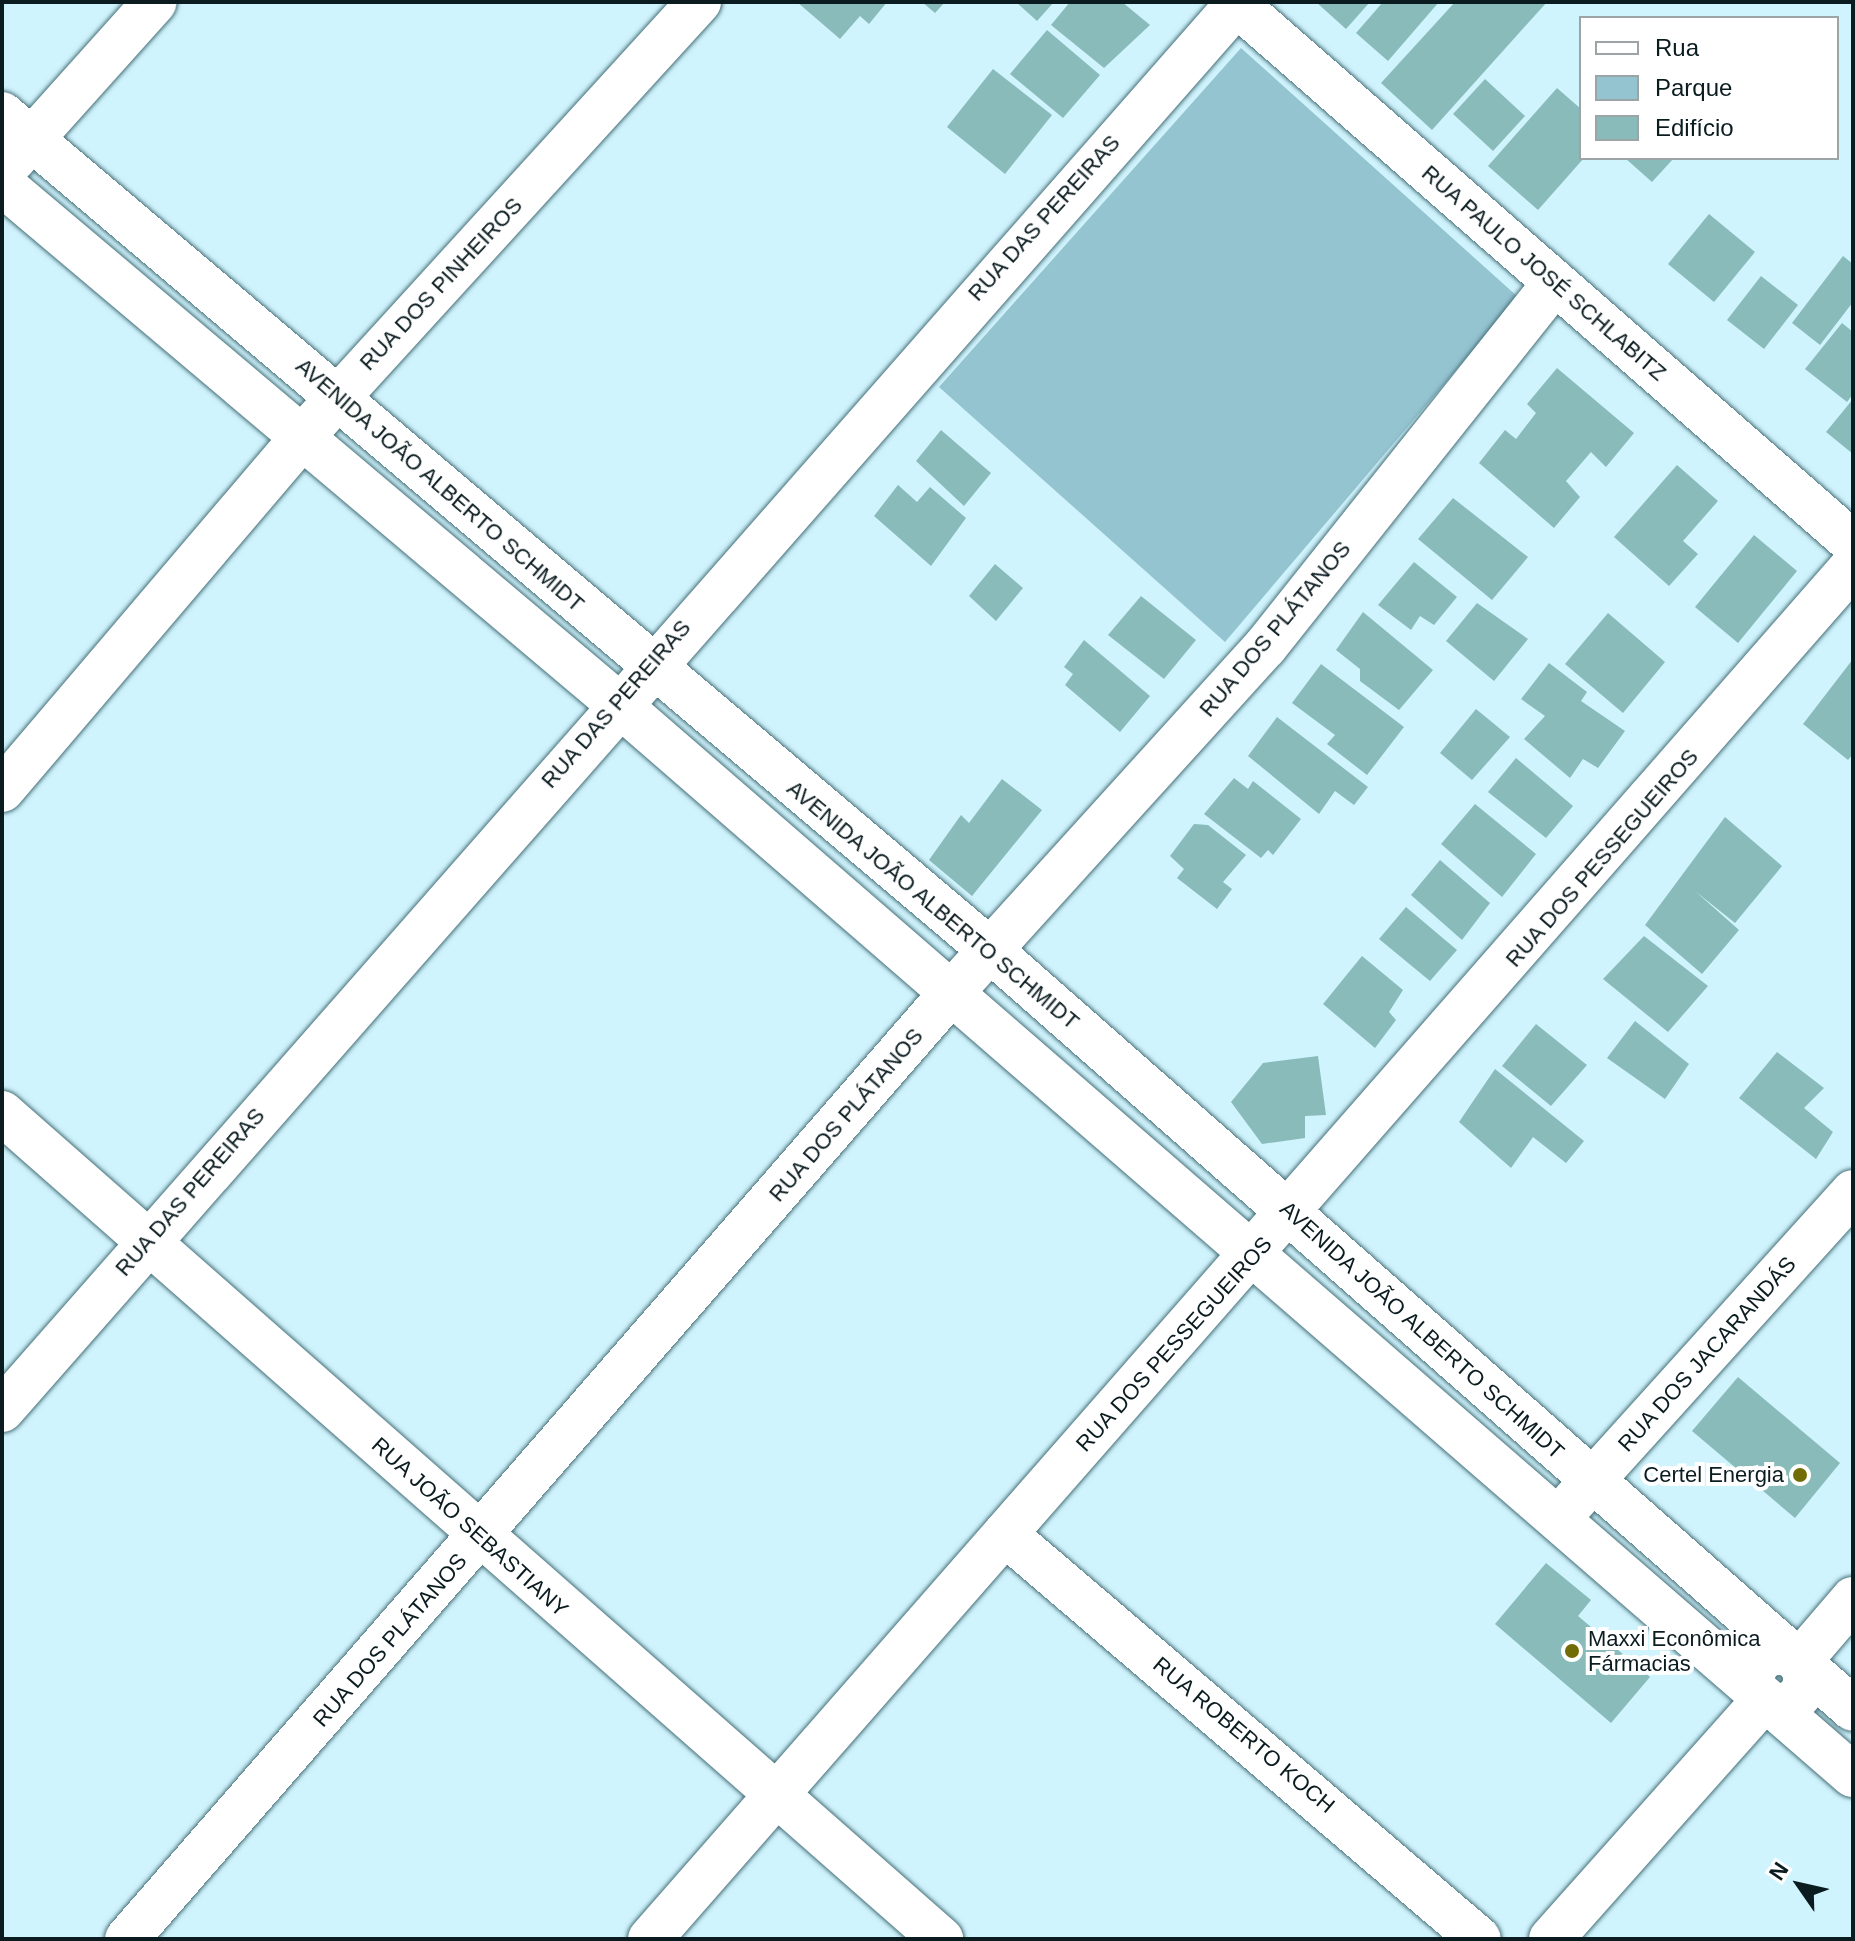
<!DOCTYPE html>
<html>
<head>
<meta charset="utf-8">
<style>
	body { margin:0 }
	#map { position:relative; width:1855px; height:1941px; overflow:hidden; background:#d0f4fd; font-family:Helvetica,sans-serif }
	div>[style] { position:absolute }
	.green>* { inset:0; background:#95c4d1 }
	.building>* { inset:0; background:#88bbb9 }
	.roads { filter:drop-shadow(0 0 2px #466f79) drop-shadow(0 0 2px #466f79) }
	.minor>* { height:44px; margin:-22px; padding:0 22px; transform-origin:22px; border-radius:22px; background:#fff }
	.major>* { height:44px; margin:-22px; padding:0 22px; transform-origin:22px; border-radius:22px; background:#fff }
	.major>.ring { margin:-22px; padding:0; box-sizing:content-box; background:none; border:44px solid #fff; border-radius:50% }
	.dots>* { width:22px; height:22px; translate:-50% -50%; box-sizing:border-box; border:4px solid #fff; border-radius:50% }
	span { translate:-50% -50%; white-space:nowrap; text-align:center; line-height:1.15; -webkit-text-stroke:8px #fff; paint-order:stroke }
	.street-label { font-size:22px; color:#0b1c20 }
	.poi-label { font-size:22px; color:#0b1c20 }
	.right { translate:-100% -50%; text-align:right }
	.left { translate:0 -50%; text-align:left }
	.frame { position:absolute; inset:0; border:4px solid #0b1c20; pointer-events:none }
	.legend { position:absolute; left:1579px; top:16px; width:260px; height:144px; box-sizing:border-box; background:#fff; border:2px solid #9da4a6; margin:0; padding:10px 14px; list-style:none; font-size:24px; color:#0b1c20 }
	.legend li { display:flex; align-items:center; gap:16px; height:40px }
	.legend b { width:40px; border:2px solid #9da4a6 }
	.north { position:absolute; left:1759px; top:1845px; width:80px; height:80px; -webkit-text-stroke:6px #fff; paint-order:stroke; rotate:304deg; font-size:22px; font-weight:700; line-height:32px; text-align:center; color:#0b1c20 }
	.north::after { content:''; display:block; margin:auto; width:28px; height:36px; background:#0b1c20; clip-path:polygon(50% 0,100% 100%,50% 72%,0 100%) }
</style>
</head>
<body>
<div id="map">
	<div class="green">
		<i style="clip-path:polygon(1241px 48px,1518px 297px,1225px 642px,939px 387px)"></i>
	</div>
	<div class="building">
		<i style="clip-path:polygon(797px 2px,887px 2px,869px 24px,860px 16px,840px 39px)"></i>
		<i style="clip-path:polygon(922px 2px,945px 2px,935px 13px)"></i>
		<i style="clip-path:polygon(1016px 2px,1054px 2px,1037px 21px)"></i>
		<i style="clip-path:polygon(1070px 2px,1122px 2px,1150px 25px,1104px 68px,1051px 25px)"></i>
		<i style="clip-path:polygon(1316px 2px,1370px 2px,1346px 29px)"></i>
		<i style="clip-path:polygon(1383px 2px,1439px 2px,1388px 61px,1356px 33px)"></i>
		<i style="clip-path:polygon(1455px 2px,1547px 2px,1432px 130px,1381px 83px)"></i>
		<i style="clip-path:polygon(1047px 30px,1100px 75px,1063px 118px,1010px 74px)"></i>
		<i style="clip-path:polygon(993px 69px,1052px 115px,1005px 174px,947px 127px)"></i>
		<i style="clip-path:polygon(1485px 79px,1525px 116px,1493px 151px,1453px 114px)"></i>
		<i style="clip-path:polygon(1557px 88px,1581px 109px,1584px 158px,1538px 210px,1488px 166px)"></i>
		<i style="clip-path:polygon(1625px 158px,1674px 158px,1652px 182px)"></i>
		<i style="clip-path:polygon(1709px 214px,1755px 252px,1714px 302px,1668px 264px)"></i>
		<i style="clip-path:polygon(1843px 256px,1853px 264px,1853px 302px,1820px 345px,1792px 323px)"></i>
		<i style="clip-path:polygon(1761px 276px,1798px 305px,1764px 349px,1727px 320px)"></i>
		<i style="clip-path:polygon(1842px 323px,1853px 332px,1853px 394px,1847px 402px,1805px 369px)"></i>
		<i style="clip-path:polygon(1557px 368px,1634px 433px,1606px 467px,1591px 452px,1566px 481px,1580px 497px,1554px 528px,1479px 463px,1505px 430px,1516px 439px,1536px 413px,1527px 404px)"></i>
		<i style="clip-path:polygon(1853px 399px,1853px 454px,1826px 432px)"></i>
		<i style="clip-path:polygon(941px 430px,991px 473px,964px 506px,916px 461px)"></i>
		<i style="clip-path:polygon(1677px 465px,1718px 501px,1683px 541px,1698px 554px,1669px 586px,1614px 537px)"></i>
		<i style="clip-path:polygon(898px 485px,917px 502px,930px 487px,966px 518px,931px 566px,874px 516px)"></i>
		<i style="clip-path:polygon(1453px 498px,1528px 557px,1492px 600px,1418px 539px)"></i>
		<i style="clip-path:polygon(1754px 535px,1797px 571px,1738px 643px,1695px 607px)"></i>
		<i style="clip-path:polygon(1414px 562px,1457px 597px,1434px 625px,1420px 616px,1411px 630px,1378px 605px)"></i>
		<i style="clip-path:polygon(995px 564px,1023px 588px,996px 621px,969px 596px)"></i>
		<i style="clip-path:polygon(1141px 596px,1196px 640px,1164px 679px,1108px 635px)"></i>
		<i style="clip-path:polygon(1477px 603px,1528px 639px,1494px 681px,1446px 641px)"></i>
		<i style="clip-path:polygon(1363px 612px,1433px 670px,1399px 710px,1360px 681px,1360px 669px,1336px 650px)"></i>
		<i style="clip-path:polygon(1608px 613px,1665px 662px,1623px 713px,1565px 664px)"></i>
		<i style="clip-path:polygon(1084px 640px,1150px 696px,1120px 732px,1065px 685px,1073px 674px,1064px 667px)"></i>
		<i style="clip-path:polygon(1853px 659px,1853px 754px,1848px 760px,1803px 724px)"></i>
		<i style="clip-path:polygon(1549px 663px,1587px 692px,1581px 701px,1625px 731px,1598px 768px,1583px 759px,1570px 778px,1524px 739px,1545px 716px,1521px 699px)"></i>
		<i style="clip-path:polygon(1321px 664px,1404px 727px,1367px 775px,1327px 744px,1335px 735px,1292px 703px)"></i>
		<i style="clip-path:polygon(1476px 709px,1510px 737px,1472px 780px,1440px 753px)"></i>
		<i style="clip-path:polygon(1277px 717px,1368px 787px,1354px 805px,1335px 791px,1319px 814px,1248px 756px)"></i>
		<i style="clip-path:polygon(1516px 758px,1573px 806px,1546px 838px,1488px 792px)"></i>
		<i style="clip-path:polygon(1234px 778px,1248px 789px,1253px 781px,1301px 819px,1273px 855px,1268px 850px,1261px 858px,1204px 814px)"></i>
		<i style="clip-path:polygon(1002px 779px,1042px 810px,972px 896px,929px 860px,961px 815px,969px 823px)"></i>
		<i style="clip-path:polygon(1475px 804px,1536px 854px,1502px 897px,1441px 844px)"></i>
		<i style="clip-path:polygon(1725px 817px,1782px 866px,1735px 923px,1695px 891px,1739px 930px,1702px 974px,1645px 925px)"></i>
		<i style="clip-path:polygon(1194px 824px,1208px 825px,1246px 855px,1223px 882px,1232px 889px,1217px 909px,1177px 878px,1184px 869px,1170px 856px)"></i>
		<i style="clip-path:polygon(1440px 860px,1490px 903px,1462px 940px,1411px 895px)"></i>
		<i style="clip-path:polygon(1406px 907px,1457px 950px,1430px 981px,1379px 939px)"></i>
		<i style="clip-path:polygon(1644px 936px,1708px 986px,1668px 1032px,1603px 979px)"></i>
		<i style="clip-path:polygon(1362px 956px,1403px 990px,1389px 1012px,1396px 1020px,1375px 1048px,1323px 1004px)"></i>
		<i style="clip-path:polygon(1635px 1021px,1689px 1064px,1665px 1099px,1607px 1058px)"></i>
		<i style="clip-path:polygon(1536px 1024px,1587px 1065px,1551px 1106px,1502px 1066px)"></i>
		<i style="clip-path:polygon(1777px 1052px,1824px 1088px,1804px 1108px,1833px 1132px,1816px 1159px,1739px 1098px)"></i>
		<i style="clip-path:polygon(1318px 1056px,1326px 1115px,1305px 1116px,1305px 1138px,1262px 1144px,1231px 1102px,1263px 1063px)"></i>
		<i style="clip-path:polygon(1495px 1069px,1584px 1141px,1566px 1163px,1533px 1137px,1511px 1168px,1459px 1122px)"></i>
		<i style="clip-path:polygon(1738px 1377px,1840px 1463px,1795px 1518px,1692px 1431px)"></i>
		<i style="clip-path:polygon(1546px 1563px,1591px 1600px,1578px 1616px,1650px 1677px,1611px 1723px,1495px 1624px)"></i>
	</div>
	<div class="roads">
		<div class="minor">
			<i style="left:1234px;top:2px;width:822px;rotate:41.15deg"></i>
			<i style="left:2px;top:114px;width:1294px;rotate:40.24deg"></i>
			<i style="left:990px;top:950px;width:1149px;rotate:41.33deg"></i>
			<i style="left:13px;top:160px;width:212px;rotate:-48.1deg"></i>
			<i style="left:2px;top:184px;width:805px;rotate:40.16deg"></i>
			<i style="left:617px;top:703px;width:1636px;rotate:40.94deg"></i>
			<i style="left:2px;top:790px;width:463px;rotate:-49.6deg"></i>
			<i style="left:302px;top:437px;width:589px;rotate:-47.62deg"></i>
			<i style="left:2px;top:1113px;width:1251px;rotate:41.34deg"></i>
			<i style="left:2px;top:1410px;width:1871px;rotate:-48.7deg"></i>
			<i style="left:1573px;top:1502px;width:418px;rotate:-47.9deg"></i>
			<i style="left:1005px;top:1534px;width:623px;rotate:40.51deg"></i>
			<i style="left:127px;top:1939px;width:1256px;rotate:-48.94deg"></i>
			<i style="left:952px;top:992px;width:466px;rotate:-47.8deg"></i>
			<i style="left:1265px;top:647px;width:465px;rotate:-51.5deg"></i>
			<i style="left:650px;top:1939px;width:1825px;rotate:-48.78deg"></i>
		</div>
		<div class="major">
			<i class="ring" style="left:1753px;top:1653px;width:8px;height:8px"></i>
			<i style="left:1799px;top:1662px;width:83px;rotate:-49.4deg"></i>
			<i style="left:1551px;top:1939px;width:320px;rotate:-48.3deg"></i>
		</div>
	</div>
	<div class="dots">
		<i style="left:1800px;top:1475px;background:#726c07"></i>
		<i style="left:1572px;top:1651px;background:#726c07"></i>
	</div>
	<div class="street-label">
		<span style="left:1044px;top:218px;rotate:-48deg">RUA DAS PEREIRAS</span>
		<span style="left:1544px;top:273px;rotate:41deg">RUA PAULO JOSÉ SCHLABITZ</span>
		<span style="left:441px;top:284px;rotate:-47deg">RUA DOS PINHEIROS</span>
		<span style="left:440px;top:485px;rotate:41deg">AVENIDA JOÃO ALBERTO SCHMIDT</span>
		<span style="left:1275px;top:629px;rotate:-50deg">RUA DOS PLÁTANOS</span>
		<span style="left:616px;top:704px;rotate:-49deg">RUA DAS PEREIRAS</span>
		<span style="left:1602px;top:858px;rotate:-49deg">RUA DOS PESSEGUEIROS</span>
		<span style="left:933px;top:905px;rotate:40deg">AVENIDA JOÃO ALBERTO SCHMIDT</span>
		<span style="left:846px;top:1115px;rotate:-49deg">RUA DOS PLÁTANOS</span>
		<span style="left:190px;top:1192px;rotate:-49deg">RUA DAS PEREIRAS</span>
		<span style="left:1422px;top:1330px;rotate:42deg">AVENIDA JOÃO ALBERTO SCHMIDT</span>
		<span style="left:1174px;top:1344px;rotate:-48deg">RUA DOS PESSEGUEIROS</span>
		<span style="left:1707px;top:1354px;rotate:-48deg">RUA DOS JACARANDÁS</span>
		<span style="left:470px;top:1527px;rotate:42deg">RUA JOÃO SEBASTIANY</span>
		<span style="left:390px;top:1640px;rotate:-49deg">RUA DOS PLÁTANOS</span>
		<span style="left:1244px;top:1735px;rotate:40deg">RUA ROBERTO KOCH</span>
	</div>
	<div class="poi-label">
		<span class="right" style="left:1784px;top:1475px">Certel Energia</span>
		<span class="left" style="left:1588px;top:1651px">Maxxi Econômica<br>Fármacias</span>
	</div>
	<div class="frame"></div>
	<ul class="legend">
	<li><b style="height:10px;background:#fff"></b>Rua</li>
	<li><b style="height:22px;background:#95c4d1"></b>Parque</li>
	<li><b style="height:22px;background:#88bbb9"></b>Edifício</li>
	</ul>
	<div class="north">N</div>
</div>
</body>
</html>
